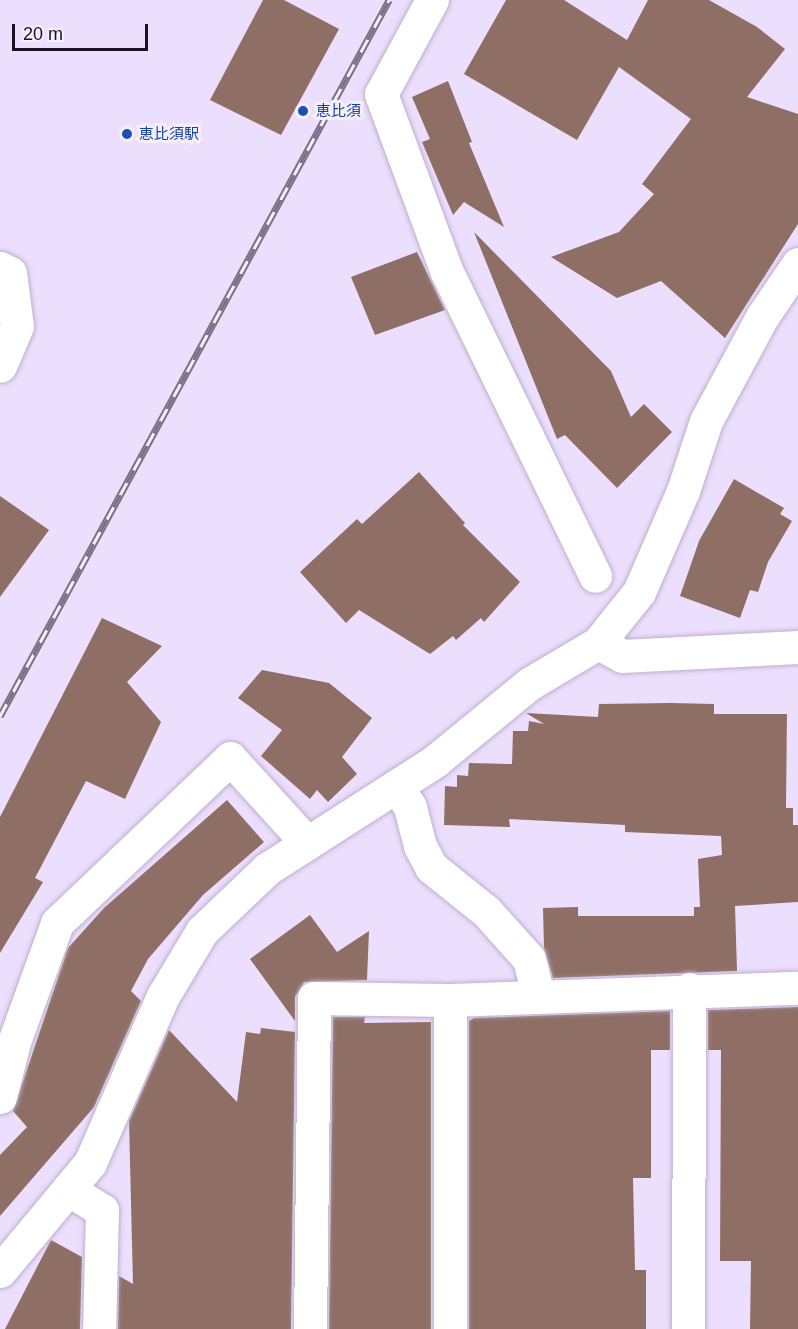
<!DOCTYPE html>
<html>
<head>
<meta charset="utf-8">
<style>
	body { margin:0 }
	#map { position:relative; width:798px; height:1329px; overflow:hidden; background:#ecdefd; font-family:Helvetica,"Noto Sans JP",sans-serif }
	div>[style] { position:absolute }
	.building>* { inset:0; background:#8f6f65 }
	.roads { filter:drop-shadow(0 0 2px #beb0ce) drop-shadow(0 0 2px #beb0ce) }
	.minor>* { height:33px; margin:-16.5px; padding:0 16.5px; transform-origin:16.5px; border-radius:16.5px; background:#fff }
	.rail>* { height:7px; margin-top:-3.5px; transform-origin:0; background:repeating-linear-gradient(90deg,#f5effc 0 14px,#7a7185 0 28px); box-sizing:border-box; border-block:2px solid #7a7185 }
	.dots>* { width:16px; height:16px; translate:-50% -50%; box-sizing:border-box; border:3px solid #f5effc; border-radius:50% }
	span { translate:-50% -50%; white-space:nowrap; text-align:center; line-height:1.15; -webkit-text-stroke:6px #f5effc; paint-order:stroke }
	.transit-label { font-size:15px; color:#164399 }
	.left { translate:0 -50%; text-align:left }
	.scale { position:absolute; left:12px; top:24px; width:136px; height:27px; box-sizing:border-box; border:3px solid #18131e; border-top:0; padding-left:8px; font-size:18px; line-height:21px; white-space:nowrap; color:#18131e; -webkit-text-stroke:4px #f5effc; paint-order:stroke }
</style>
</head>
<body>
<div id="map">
	<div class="building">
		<i style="clip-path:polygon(263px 0,284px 0,339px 29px,281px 135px,210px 100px)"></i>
		<i style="clip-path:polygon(506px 0,564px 0,627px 40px,648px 0,709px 0,757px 27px,785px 49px,747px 97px,798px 114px,798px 224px,725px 338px,661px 281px,617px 298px,551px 257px,619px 232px,654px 194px,642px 184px,691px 119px,619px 67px,577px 140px,464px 74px)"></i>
		<i style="clip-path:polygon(448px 81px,472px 142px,469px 143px,504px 227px,464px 202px,453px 215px,422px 142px,430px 139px,412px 97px)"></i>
		<i style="clip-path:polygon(474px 232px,611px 371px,631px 417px,644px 404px,672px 432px,617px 488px,565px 435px,557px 439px)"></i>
		<i style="clip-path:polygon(417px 252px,445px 310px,375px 335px,351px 277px)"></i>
		<i style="clip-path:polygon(419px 472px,465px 523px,463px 525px,520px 582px,484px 622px,481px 618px,456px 640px,453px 636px,430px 654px,359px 610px,346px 623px,300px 572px,357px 519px,362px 524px)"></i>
		<i style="clip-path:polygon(734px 479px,784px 508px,780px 514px,792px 521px,768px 562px,758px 592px,750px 590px,740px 618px,680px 596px,699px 541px)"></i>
		<i style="clip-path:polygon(0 496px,49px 530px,0 597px)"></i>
		<i style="clip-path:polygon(102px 618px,162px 646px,127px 682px,161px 722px,125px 799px,86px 781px,35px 878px,43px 882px,0 953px,0 817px)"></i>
		<i style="clip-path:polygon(262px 670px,329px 683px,372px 718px,342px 757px,357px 774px,328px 802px,317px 790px,310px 799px,261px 756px,282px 730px,238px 698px)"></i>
		<i style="clip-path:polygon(671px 703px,714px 704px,714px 714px,787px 714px,786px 808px,793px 808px,793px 825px,798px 825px,798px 902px,735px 906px,737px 971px,553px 978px,544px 948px,543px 908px,578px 907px,578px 916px,694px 916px,694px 907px,700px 907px,698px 859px,722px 855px,721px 836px,625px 832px,625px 825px,509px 819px,510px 827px,444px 825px,445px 786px,457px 787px,457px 775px,468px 776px,469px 763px,512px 764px,513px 731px,528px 731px,529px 721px,544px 724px,526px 713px,598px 717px,599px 704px)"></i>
		<i style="clip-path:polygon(227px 800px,264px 842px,203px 895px,148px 959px,131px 991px,141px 1001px,94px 1107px,0 1216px,0 1155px,27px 1127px,13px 1111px,68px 948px,104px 908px)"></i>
		<i style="clip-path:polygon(310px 915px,337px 952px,369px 931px,367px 980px,304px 982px,295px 997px,295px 1021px,250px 959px)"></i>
		<i style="clip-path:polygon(798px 1007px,798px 1329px,750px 1329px,751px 1261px,720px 1261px,721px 1050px,708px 1050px,708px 1010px)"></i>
		<i style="clip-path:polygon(670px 1011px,670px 1050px,651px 1050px,651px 1178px,633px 1178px,635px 1270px,646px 1270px,646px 1329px,469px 1329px,469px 1021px,474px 1018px)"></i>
		<i style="clip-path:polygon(333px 1017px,365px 1017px,364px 1023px,431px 1022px,431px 1329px,329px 1329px)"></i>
		<i style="clip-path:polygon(261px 1028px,295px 1032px,291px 1329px,118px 1329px,119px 1276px,133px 1284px,129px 1121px,169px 1030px,237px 1102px,246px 1032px,260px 1034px)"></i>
		<i style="clip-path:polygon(51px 1240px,82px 1257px,80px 1329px,5px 1329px)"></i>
	</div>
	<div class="roads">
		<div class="minor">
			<i style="left:432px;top:0;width:107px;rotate:118.5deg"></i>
			<i style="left:381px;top:94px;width:190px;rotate:69.7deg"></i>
			<i style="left:447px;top:272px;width:338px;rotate:64deg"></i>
			<i style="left:0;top:268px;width:11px;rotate:27deg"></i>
			<i style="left:10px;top:273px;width:53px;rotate:82.5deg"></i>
			<i style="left:17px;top:326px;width:43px;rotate:113deg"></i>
			<i style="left:598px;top:643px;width:27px;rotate:28deg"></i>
			<i style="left:622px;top:656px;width:176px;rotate:-2.9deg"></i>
			<i style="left:396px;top:786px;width:25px;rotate:56deg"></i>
			<i style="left:410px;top:807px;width:40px;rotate:75.6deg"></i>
			<i style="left:420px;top:846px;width:24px;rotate:62deg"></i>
			<i style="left:431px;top:867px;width:70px;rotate:38.7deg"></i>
			<i style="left:486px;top:911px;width:64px;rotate:48.1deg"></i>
			<i style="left:529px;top:959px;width:38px;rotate:76deg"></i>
			<i style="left:0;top:1097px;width:57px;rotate:-75.7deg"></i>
			<i style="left:14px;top:1042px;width:127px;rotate:-70.1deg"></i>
			<i style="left:57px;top:923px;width:239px;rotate:-43.6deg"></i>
			<i style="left:230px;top:758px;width:115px;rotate:47.8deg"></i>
			<i style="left:68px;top:1189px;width:40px;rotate:32deg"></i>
			<i style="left:102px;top:1210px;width:119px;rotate:91.4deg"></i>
			<i style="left:0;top:1271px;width:141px;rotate:-50.2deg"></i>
			<i style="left:90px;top:1163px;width:182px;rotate:-66.4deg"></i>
			<i style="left:163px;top:996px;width:76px;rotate:-59deg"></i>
			<i style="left:202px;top:931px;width:90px;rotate:-43.6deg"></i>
			<i style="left:267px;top:869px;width:200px;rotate:-32.7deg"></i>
			<i style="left:435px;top:761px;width:122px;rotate:-39.3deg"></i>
			<i style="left:529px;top:684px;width:80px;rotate:-30.7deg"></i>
			<i style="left:598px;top:643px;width:65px;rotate:-51.2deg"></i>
			<i style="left:639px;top:592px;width:110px;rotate:-66.5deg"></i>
			<i style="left:683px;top:491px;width:74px;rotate:-71.8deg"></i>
			<i style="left:706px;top:421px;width:118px;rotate:-61.7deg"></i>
			<i style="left:762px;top:317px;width:64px;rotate:-55.8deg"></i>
			<i style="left:310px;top:1329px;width:331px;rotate:-89.3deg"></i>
			<i style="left:314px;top:998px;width:136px;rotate:0.8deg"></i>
			<i style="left:450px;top:1000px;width:348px;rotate:-2deg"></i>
			<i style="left:450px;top:1329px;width:329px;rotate:-90deg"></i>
			<i style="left:688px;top:1329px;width:340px;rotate:-89.8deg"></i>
		</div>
	</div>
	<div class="rail">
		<i style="left:0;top:716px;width:815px;rotate:-61.48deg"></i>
	</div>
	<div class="dots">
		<i style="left:303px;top:111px;background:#1a4fb4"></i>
		<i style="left:127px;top:134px;background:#1a4fb4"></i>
	</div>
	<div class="transit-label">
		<span class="left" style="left:316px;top:111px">恵比須</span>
		<span class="left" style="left:139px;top:134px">恵比須駅</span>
	</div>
	<div class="scale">20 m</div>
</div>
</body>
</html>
